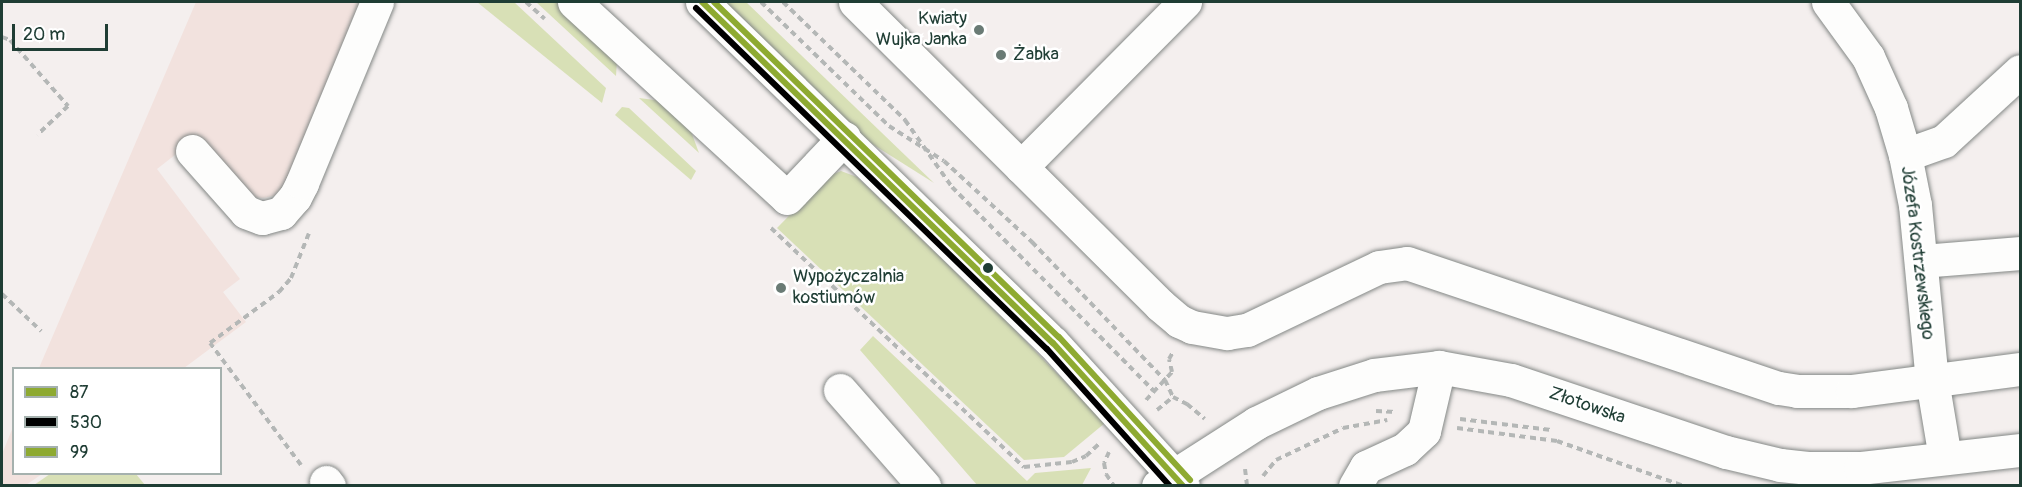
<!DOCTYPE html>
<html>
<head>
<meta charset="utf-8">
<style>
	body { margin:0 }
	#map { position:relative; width:2022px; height:487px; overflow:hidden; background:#f4efee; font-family:Pangolin,sans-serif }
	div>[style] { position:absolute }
	.built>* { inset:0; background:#f2e2de }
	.green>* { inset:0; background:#d8e0b6 }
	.path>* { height:4px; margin-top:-2px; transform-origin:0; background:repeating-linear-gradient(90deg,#b4b7b6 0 6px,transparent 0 10.5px) }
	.roads { filter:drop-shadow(0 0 2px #848886) drop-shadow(0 0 2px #848886) }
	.minor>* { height:33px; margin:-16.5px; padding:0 16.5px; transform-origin:16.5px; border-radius:16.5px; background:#fdfdfc }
	.bus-1>* { height:6px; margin:-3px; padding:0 3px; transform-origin:3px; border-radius:3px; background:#8eaa31 }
	.bus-2>* { height:6px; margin:-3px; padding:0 3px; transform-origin:3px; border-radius:3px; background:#000 }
	.bus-3>* { height:6px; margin:-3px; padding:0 3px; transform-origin:3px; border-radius:3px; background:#8eaa31 }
	.dots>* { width:16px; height:16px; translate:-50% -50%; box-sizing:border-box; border:3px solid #fff; border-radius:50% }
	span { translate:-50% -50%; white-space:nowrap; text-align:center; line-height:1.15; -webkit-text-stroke:5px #fff; paint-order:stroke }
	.poi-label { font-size:18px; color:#1f3d34 }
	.right { translate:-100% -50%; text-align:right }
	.left { translate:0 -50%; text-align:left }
	.street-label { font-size:18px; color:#1f3d34 }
	.frame { position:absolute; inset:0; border:3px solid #1f3d34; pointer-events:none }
	.legend { position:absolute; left:12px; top:367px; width:210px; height:108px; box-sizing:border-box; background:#fff; border:2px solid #a5b1ae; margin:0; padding:8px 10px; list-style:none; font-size:18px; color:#1f3d34 }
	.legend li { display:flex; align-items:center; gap:12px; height:30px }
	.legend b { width:30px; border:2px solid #a5b1ae }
	.scale { position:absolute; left:12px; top:24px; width:96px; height:27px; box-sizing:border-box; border:3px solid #1f3d34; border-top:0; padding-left:8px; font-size:18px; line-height:21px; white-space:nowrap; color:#1f3d34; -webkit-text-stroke:4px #fff; paint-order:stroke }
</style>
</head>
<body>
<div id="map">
	<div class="built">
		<i style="clip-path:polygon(196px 2px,364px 2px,292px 179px,277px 195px,263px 198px,252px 197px,198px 137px,157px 169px,240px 279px,223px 292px,246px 322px,184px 368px,39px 368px)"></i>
		<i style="clip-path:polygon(13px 427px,14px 474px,42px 474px,26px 485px,2px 485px,2px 454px)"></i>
	</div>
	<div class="green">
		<i style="clip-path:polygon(477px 2px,514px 2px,606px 88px,602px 103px)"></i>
		<i style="clip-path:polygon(536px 2px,556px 2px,610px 51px,617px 60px,616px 76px)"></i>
		<i style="clip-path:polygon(725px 2px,746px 2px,934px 183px,869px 142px)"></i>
		<i style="clip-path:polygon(639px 98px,662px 101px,689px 126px,699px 153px)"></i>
		<i style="clip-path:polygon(622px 107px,629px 108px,696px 171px,691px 180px,615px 115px)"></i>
		<i style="clip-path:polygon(841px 171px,857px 177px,875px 194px,1009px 324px,1105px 423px,1064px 457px,1024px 460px,777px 228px,828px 176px)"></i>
		<i style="clip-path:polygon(873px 336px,1027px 481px,1035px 473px,1091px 468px,1082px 485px,977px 485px,860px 350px)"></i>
		<i style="clip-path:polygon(50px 474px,136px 474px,145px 485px,34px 485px)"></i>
	</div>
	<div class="path">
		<i style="left:526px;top:2px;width:25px;rotate:42deg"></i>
		<i style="left:761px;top:2px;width:178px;rotate:44.1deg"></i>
		<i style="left:889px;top:126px;width:65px;rotate:32.5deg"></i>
		<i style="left:944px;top:161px;width:120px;rotate:42.6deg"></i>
		<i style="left:1032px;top:242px;width:192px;rotate:46.1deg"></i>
		<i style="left:1165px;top:380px;width:19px;rotate:65deg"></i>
		<i style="left:1173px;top:397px;width:16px;rotate:27deg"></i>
		<i style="left:1187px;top:404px;width:23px;rotate:40deg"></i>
		<i style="left:783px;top:2px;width:170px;rotate:44deg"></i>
		<i style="left:905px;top:120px;width:82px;rotate:55deg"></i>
		<i style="left:952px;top:187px;width:287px;rotate:45.3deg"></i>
		<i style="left:2px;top:37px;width:9px;rotate:21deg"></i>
		<i style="left:10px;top:40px;width:88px;rotate:48.7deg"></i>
		<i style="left:68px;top:106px;width:42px;rotate:136.9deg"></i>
		<i style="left:771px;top:228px;width:348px;rotate:43.4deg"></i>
		<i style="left:1024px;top:467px;width:48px;rotate:-5.9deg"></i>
		<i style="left:1072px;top:462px;width:15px;rotate:-23deg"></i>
		<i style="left:1086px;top:456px;width:19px;rotate:-43deg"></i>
		<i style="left:2px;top:294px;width:54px;rotate:43.5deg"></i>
		<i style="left:1146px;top:400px;width:38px;rotate:-47deg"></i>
		<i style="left:1172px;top:372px;width:13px;rotate:-103deg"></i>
		<i style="left:1169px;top:359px;width:8px;rotate:-60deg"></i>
		<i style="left:1157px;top:410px;width:21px;rotate:-39deg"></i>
		<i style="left:1376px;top:411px;width:20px;rotate:3deg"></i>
		<i style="left:1460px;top:419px;width:92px;rotate:6.9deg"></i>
		<i style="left:1457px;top:428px;width:101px;rotate:7.4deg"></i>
		<i style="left:1557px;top:441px;width:135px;rotate:19.5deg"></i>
		<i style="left:1109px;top:452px;width:12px;rotate:114deg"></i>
		<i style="left:1104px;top:463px;width:11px;rotate:80deg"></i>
		<i style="left:1106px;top:474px;width:14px;rotate:56deg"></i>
		<i style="left:301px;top:465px;width:152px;rotate:-126.7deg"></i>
		<i style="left:210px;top:343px;width:86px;rotate:-36.5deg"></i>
		<i style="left:279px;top:292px;width:18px;rotate:-49deg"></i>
		<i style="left:291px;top:278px;width:48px;rotate:-68.2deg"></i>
		<i style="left:1245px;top:469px;width:17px;rotate:83deg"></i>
		<i style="left:1263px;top:476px;width:21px;rotate:-51deg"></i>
		<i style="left:1276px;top:460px;width:74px;rotate:-25.5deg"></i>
		<i style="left:1343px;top:428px;width:45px;rotate:-10.3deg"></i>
	</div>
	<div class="roads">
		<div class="minor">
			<i style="left:574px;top:2px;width:289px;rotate:42.6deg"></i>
			<i style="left:787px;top:198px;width:83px;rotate:-46.5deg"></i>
			<i style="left:702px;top:2px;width:489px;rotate:44.2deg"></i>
			<i style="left:1053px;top:343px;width:193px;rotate:47.7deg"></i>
			<i style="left:855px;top:2px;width:430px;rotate:44.8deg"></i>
			<i style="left:1160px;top:305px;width:25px;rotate:40deg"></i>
			<i style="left:1179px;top:321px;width:14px;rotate:25deg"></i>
			<i style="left:1192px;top:327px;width:36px;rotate:10deg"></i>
			<i style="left:1227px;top:333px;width:20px;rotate:-9deg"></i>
			<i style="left:1247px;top:330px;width:146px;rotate:-25.5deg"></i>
			<i style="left:1379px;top:267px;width:28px;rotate:-8deg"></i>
			<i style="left:1407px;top:263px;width:392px;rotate:18.6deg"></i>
			<i style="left:1779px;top:388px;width:18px;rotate:9deg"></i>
			<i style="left:1797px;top:391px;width:55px"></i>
			<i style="left:1852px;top:391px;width:169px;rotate:-7.5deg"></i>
			<i style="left:1828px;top:2px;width:68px;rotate:54deg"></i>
			<i style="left:1868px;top:57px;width:56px;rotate:65.7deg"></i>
			<i style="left:1891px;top:108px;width:49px;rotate:73.4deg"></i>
			<i style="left:1905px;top:155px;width:51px;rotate:78.7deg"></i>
			<i style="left:1915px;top:205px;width:176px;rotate:84.5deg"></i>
			<i style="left:1932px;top:380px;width:79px;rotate:80.5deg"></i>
			<i style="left:192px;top:151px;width:81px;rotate:48.5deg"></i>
			<i style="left:246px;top:212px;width:17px;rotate:21deg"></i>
			<i style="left:262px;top:218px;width:20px;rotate:-15deg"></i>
			<i style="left:281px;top:213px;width:21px;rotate:-49deg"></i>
			<i style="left:295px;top:197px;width:16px;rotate:-63deg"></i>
			<i style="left:302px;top:183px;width:196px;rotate:-67.5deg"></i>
			<i style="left:1905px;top:155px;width:41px;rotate:-19.7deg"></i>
			<i style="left:1944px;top:141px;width:103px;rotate:-42.6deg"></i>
			<i style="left:1021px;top:167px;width:233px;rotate:-45.2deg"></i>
			<i style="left:1921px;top:261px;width:99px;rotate:-4.6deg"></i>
			<i style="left:840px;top:390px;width:128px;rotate:48.8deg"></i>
			<i style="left:326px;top:482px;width:5px;rotate:53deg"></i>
			<i style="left:1158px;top:486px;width:117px;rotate:-32.7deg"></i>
			<i style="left:1256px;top:423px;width:69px;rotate:-25.8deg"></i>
			<i style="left:1318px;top:393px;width:59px;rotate:-17.8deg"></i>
			<i style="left:1374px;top:375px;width:65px;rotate:-7deg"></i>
			<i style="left:1439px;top:367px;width:73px;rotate:10.2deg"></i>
			<i style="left:1511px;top:380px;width:227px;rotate:18.5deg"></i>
			<i style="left:1726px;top:452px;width:56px;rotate:13.5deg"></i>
			<i style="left:1780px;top:465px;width:30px;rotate:6deg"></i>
			<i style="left:1810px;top:468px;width:50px"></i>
			<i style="left:1860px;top:468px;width:161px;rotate:-6.4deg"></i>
			<i style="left:1355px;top:486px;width:22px;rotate:-60deg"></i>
			<i style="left:1366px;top:467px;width:43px;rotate:-24.8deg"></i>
			<i style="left:1405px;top:449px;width:26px;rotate:-43deg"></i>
			<i style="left:1424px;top:431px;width:66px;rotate:-76.8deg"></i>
		</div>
	</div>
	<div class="bus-1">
		<i style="left:702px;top:2px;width:489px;rotate:44.2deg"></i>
		<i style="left:1053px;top:343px;width:193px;rotate:47.7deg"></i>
	</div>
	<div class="bus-2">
		<i style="left:696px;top:8px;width:489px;rotate:44.2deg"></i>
		<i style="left:1047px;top:349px;width:184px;rotate:48.1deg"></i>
	</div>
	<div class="bus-3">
		<i style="left:714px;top:2px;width:481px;rotate:44.2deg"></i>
		<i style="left:1059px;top:337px;width:194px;rotate:47.5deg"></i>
	</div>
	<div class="dots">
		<i style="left:979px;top:30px;background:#6a7b75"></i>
		<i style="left:1001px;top:55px;background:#6a7b75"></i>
		<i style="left:988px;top:268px;background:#1f3d34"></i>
		<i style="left:781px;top:288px;background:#6a7b75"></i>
	</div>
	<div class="poi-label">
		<span class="right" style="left:967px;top:30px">Kwiaty<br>Wujka Janka</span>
		<span class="left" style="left:1013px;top:55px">Żabka</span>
		<span class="left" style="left:793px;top:288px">Wypożyczalnia<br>kostiumów</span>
	</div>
	<div class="street-label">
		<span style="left:1917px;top:253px;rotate:83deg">Józefa Kostrzewskiego</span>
		<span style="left:1587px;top:406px;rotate:19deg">Złotowska</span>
	</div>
	<div class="frame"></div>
	<ul class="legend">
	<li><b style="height:8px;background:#8eaa31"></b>87</li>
	<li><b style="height:8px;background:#000"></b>530</li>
	<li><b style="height:8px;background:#8eaa31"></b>99</li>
	</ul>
	<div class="scale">20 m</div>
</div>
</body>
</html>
